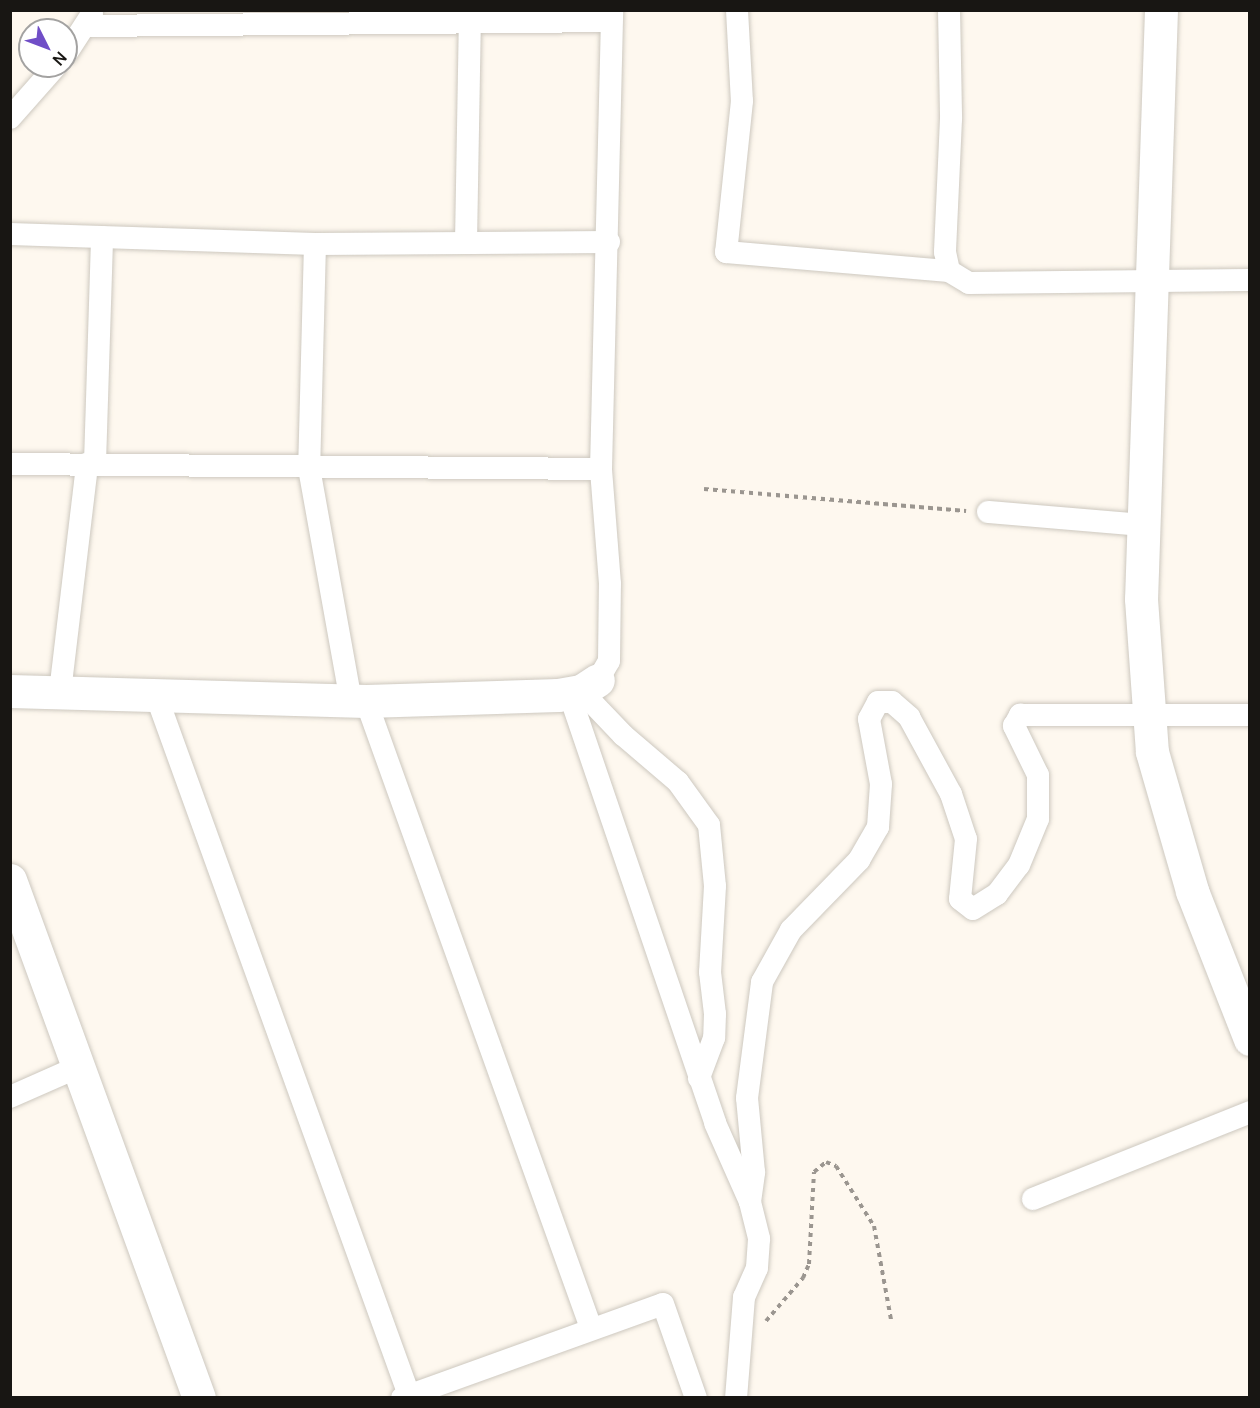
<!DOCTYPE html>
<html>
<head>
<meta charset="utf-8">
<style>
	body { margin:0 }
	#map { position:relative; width:1260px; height:1408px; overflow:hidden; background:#fef8ef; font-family:Manrope,sans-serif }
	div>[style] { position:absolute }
	.path>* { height:4px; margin-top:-2px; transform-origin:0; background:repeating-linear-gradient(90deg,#9b9690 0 4.5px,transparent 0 9px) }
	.roads { filter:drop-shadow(0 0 2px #cdc8bf) drop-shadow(0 0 2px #cdc8bf) }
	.street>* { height:22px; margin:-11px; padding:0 11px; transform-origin:11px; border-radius:11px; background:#fff }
	.secondary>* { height:33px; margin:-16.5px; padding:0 16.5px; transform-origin:16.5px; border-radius:16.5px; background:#fff }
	span { translate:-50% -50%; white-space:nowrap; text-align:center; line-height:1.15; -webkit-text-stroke:4.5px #fff; paint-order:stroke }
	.frame { position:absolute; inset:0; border:12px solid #181613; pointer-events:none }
	.north { position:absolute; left:18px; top:18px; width:60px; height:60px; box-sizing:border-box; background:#fff; border:2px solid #a3a2a1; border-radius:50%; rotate:132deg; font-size:16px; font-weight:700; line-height:24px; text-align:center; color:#181613 }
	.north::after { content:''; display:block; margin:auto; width:21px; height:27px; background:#704ec7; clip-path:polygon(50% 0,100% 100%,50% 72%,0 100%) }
</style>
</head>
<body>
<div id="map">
	<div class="path">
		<i style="left:704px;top:489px;width:263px;rotate:4.8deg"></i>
		<i style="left:766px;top:1321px;width:57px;rotate:-49.3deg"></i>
		<i style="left:803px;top:1278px;width:15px;rotate:-67deg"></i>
		<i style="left:809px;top:1264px;width:92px;rotate:-86.9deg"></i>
		<i style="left:814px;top:1172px;width:16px;rotate:-40deg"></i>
		<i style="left:826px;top:1162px;width:11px;rotate:22deg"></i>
		<i style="left:836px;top:1166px;width:71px;rotate:57.7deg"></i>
		<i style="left:874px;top:1226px;width:96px;rotate:79.7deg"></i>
	</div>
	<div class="roads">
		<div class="street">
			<i style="left:737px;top:10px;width:91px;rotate:86.9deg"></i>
			<i style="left:742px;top:101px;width:152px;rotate:96deg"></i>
			<i style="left:726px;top:252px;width:224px;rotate:4.9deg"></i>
			<i style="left:949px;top:271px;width:23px;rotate:31deg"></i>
			<i style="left:969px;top:283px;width:281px;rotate:-0.6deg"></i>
			<i style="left:949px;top:10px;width:109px;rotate:88.9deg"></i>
			<i style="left:951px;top:119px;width:133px;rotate:92.6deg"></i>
			<i style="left:945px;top:252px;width:19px;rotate:78deg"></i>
			<i style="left:85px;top:26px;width:526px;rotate:-0.54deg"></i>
			<i style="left:66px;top:54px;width:48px;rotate:-57deg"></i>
			<i style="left:10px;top:118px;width:69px;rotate:-48.5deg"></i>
			<i style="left:10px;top:234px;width:305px;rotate:1.9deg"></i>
			<i style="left:315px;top:244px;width:294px;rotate:-0.4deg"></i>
			<i style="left:466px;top:243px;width:221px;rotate:-89deg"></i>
			<i style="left:315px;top:244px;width:224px;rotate:91.5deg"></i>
			<i style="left:309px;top:468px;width:237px;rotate:79.8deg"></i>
			<i style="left:95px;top:463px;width:226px;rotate:-88.2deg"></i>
			<i style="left:10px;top:464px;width:591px;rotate:0.48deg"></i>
			<i style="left:988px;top:512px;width:156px;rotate:4.8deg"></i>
			<i style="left:598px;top:680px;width:22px;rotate:-60deg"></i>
			<i style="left:609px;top:661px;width:77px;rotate:-89.3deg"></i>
			<i style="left:610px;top:584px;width:115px;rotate:-94.5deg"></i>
			<i style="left:601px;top:469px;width:459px;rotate:-88.6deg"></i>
			<i style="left:581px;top:691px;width:61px;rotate:46.3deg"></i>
			<i style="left:623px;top:735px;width:72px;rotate:40.5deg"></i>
			<i style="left:678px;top:782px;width:53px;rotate:54.2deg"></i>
			<i style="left:709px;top:825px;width:61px;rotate:84.4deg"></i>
			<i style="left:715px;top:886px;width:86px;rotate:93.3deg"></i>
			<i style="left:710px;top:972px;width:42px;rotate:83.2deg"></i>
			<i style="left:715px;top:1014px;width:24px;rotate:92deg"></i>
			<i style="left:714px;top:1038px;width:43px;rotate:110.6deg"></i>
			<i style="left:60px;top:692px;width:230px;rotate:-83.2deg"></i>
			<i style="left:569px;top:693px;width:454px;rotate:71.2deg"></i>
			<i style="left:715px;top:1123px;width:86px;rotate:66.1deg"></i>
			<i style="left:750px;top:1202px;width:38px;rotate:76deg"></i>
			<i style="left:759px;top:1239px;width:29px;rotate:94deg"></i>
			<i style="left:757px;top:1268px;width:32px;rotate:114deg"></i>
			<i style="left:744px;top:1297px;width:101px;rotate:94.5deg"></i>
			<i style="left:156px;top:695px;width:744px;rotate:70.13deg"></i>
			<i style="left:366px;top:701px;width:666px;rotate:70.26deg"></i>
			<i style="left:10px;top:1097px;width:74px;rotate:-23.8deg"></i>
			<i style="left:1033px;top:1199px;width:234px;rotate:-21.8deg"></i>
			<i style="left:750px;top:1202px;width:30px;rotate:-82deg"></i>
			<i style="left:754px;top:1172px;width:74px;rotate:-95.4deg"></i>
			<i style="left:747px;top:1098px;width:117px;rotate:-82.6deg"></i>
			<i style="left:762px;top:982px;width:60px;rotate:-60.9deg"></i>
			<i style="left:791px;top:930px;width:98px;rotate:-45.8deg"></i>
			<i style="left:859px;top:860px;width:38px;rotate:-60deg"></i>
			<i style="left:878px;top:827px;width:43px;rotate:-86deg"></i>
			<i style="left:881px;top:784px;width:66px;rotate:-100.5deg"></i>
			<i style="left:869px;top:719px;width:19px;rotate:-62deg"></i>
			<i style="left:878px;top:702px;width:14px"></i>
			<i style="left:892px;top:702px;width:23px;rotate:41deg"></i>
			<i style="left:909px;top:717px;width:88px;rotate:61.4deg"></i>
			<i style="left:951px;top:794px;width:47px;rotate:71.6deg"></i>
			<i style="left:966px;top:839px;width:60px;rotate:95.7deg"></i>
			<i style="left:960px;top:899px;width:16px;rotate:38deg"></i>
			<i style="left:973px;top:909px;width:28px;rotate:-32deg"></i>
			<i style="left:997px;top:894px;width:36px;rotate:-53deg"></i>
			<i style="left:1019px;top:865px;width:50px;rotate:-67.6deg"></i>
			<i style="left:1038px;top:819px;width:44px;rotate:-90deg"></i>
			<i style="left:1038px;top:775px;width:55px;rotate:-116.1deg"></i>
			<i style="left:1014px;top:726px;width:13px;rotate:-61deg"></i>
			<i style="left:1020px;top:715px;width:230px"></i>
			<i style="left:402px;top:1398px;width:277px;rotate:-19.8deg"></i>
			<i style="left:663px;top:1304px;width:100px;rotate:70.7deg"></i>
		</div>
		<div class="secondary">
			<i style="left:1161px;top:10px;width:589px;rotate:91.94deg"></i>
			<i style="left:1141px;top:599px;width:153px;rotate:85.9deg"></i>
			<i style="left:1152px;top:752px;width:145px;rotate:73.9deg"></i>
			<i style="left:1192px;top:891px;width:159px;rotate:68.6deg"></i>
			<i style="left:10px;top:691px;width:356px;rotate:1.6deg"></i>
			<i style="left:366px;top:701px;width:192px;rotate:-1.8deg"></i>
			<i style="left:558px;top:695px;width:23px;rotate:-10deg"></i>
			<i style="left:581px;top:691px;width:20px;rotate:-33deg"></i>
			<i style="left:10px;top:880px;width:551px;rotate:69.95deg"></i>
		</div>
	</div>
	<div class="frame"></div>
	<div class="north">N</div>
</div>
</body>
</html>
